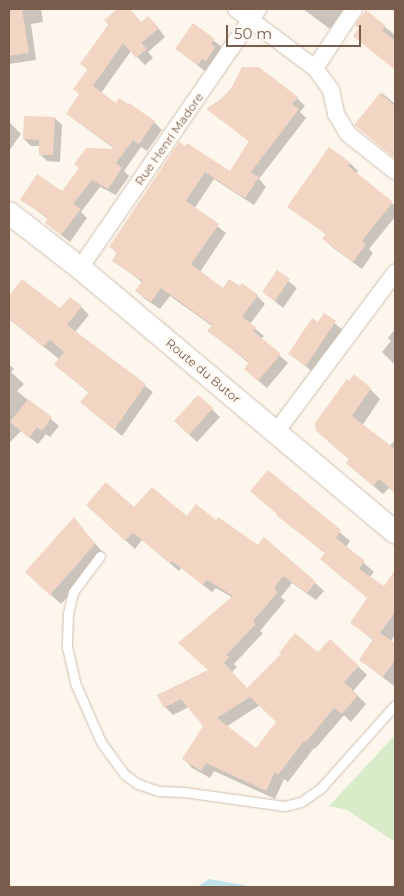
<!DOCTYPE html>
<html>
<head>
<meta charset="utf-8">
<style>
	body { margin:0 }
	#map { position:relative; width:404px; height:896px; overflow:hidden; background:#fdf6ec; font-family:Montserrat,sans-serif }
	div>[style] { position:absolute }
	.green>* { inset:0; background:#d8ecc9 }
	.water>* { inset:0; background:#bfe3e8 }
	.shadow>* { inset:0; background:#0003 }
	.building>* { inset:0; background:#f3d5c3 }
	.roads { filter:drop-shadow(0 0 1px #d1beb0) drop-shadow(0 0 1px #d1beb0) }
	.lane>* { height:9px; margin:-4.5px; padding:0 4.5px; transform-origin:4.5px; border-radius:4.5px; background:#fff }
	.street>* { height:16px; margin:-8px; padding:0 8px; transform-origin:8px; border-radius:8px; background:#fff }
	.secondary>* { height:22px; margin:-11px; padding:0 11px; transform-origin:11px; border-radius:11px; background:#fff }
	span { translate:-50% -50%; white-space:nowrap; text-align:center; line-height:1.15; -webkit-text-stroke:5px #fffaf3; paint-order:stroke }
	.street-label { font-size:12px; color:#7a5c4d }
	.frame { position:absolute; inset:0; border:10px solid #7a5c4d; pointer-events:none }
	.scale { position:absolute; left:226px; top:25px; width:135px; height:22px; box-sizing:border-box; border:2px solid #7a5c4d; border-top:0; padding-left:6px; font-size:15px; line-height:18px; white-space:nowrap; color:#7a5c4d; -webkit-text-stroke:4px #fffaf3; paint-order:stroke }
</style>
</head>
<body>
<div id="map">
	<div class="green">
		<i style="clip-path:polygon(395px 735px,395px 842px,347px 810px,329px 806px)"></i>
	</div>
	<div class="water">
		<i style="clip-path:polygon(209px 879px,254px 887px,197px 887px)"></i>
	</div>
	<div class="shadow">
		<i style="clip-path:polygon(9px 9px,41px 9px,43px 22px,31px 24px,36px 60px,9px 64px)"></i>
		<i style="clip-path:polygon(119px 9px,129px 9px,142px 23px,156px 25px,165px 37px,148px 52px,153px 58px,145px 65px,131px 51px,101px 93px,116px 104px,154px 122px,162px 130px,147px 151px,141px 147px,124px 171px,129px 176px,116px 195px,100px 187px,81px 212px,87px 218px,70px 242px,46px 223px,49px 220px,22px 199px,62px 193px,116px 150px,67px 114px,80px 95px,88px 70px,82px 64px,109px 25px,105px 20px)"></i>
		<i style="clip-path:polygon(303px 9px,344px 9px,330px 29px)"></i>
		<i style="clip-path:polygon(366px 12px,395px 35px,395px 69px,354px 36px,361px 28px)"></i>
		<i style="clip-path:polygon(193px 25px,222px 47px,206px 72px,177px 49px)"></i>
		<i style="clip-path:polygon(382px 93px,395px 104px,380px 131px,390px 137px,395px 130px,395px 158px,356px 125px)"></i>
		<i style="clip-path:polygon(297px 98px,305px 106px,300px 112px,306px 118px,259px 179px,266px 187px,254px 205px,214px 179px,194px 209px,226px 233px,200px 272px,223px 290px,257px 296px,265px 304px,250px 324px,264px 336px,261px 339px,288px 363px,267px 388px,254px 377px,250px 364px,209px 331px,212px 326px,170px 296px,160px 309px,145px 299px,137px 291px,143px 283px,114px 261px,118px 254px,111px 247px,179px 144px,230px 173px,250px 142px,208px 109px)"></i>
		<i style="clip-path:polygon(55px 118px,62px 125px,60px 162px,47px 161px,40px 154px,40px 146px,31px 146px,24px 139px)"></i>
		<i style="clip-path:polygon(9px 122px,21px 134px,9px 151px)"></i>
		<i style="clip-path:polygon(350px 163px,358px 171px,356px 174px,395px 206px,395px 217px,369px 249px,373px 253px,362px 269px,332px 247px,324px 239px,327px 235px,289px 207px)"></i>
		<i style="clip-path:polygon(277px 272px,297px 288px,283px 308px,264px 292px)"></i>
		<i style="clip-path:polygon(22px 281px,61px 310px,81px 307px,89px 315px,75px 332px,153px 392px,122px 436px,90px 410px,89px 393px,55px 364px,59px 359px,9px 319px,9px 298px)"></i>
		<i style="clip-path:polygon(324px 315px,343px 330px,314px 373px,290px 354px)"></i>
		<i style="clip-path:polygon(395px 329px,395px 365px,382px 352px,391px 341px,388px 338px)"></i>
		<i style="clip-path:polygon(9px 364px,14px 369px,11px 372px,24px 384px,17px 391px,59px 426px,50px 437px,46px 434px,38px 444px,21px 431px,9px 443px)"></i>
		<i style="clip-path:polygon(370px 389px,380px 399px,362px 426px,390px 446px,395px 440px,395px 493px,389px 488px,383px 494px,357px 472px,350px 460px,328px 441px)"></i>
		<i style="clip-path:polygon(199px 397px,220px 417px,197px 442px,183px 429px)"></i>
		<i style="clip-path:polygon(268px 472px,350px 541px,346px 547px,374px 572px,370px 577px,384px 587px,390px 579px,395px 583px,395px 635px,391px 641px,395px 645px,394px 686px,360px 660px,374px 641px,352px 623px,368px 599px,326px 554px,278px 515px)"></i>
		<i style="clip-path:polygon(evenodd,134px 509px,216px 522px,315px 583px,324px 591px,316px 600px,292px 583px,281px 597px,285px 601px,260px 631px,263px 633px,234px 664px,237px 667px,231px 673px,247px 690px,319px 653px,358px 666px,367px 675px,353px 691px,366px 704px,351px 722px,344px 715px,315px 749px,314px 748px,288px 782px,284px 779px,275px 799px,214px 771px,210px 778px,192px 768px,184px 759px,204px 726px,189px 707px,173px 715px,165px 707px,210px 670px,233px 598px,216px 588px,212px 592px,181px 568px,179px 571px,142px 540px,135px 549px,96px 513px,134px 509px,260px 705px,278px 722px,257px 750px,226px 727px,260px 705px)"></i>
		<i style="clip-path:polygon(74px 519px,105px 555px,61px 604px,37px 583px)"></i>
	</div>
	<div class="building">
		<i style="clip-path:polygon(9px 9px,22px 9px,29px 53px,9px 56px)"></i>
		<i style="clip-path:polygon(117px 9px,130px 9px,141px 22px,148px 16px,159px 28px,141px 43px,147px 49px,136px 58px,123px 43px,93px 86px,116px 103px,119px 98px,128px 104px,129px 103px,155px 121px,139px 144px,133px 140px,116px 163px,122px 168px,108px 189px,92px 180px,73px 204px,81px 209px,61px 235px,45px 223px,48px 218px,20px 200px,37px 174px,62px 191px,79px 168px,74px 164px,86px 148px,116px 149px,66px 114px,79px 94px,73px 89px,88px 69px,80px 64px,108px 25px,104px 20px)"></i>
		<i style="clip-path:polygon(366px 10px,386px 26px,382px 31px,395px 40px,395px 70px,353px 36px,359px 28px,355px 25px)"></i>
		<i style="clip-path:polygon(193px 23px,215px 39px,211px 44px,215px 47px,206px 61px,202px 59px,198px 65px,175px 49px)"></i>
		<i style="clip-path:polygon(242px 67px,259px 67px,298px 97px,292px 104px,299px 109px,251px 172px,259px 177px,245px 198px,205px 172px,186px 201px,219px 224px,191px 264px,223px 288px,229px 279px,240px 286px,242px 283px,258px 295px,242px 317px,256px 327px,253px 331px,281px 354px,258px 381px,244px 369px,249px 362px,207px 331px,212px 325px,161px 288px,151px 302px,135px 291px,142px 281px,112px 261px,117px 252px,109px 247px,179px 142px,185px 146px,187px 143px,230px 171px,249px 141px,206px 109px,222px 98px,232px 87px)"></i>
		<i style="clip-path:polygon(380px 93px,395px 106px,395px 158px,354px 125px)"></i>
		<i style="clip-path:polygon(24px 116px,55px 117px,53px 155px,39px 155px,39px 140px,23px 139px)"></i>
		<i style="clip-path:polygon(329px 147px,351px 163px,348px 166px,393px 202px,362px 241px,366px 244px,353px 262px,322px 239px,326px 234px,287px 207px)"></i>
		<i style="clip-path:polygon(277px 270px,290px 279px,275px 301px,262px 292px)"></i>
		<i style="clip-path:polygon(22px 279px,60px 308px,70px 297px,82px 306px,67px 325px,146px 384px,114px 430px,80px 402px,89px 392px,54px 365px,64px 352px,50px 340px,43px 347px,9px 318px,9px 296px)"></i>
		<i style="clip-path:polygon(324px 313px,336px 321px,306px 366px,288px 354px,312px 318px,318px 322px)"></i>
		<i style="clip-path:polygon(354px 374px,371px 388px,352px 416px,395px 449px,395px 493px,379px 479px,373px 486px,346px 463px,349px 459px,316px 431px,315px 423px,347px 379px,349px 381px)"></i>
		<i style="clip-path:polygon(198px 395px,213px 408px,189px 435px,174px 421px)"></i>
		<i style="clip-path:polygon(28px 399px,52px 417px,42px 431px,37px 427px,29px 438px,10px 422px)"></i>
		<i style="clip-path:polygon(268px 470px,341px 530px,336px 538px,365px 561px,359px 569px,384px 586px,395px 570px,395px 612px,380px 633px,395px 643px,395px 660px,383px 677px,359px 660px,373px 639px,350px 623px,367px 598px,320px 559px,325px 553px,276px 515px,277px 514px,250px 491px)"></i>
		<i style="clip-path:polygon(evenodd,106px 482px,134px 507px,152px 487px,187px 516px,196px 504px,216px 520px,218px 517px,258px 545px,264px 537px,316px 582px,307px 593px,283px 576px,274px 588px,278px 592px,253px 621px,256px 624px,226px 655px,229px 657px,224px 663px,247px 688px,281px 654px,279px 653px,295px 633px,318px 652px,330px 639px,359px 666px,344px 682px,358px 695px,342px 714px,334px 708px,306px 742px,304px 741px,278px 775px,275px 772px,266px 791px,206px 763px,201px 771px,182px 759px,203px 726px,181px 699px,164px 708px,157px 695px,208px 670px,178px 643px,233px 596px,207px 580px,203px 585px,172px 561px,170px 563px,133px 533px,125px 541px,86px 505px,106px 482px,250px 697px,276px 722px,256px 748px,217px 718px,250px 697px)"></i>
		<i style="clip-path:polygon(74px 517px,95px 544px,50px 595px,25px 572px)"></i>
	</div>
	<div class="roads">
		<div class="lane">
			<i style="left:100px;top:556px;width:45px;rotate:126.9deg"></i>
			<i style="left:73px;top:592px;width:22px;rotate:103deg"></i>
			<i style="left:68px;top:613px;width:34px;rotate:92deg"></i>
			<i style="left:67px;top:647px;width:39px;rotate:77deg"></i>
			<i style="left:76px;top:685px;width:62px;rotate:66.3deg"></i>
			<i style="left:101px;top:742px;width:39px;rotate:54deg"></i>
			<i style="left:124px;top:774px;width:17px;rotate:36deg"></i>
			<i style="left:138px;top:784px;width:21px;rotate:19deg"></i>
			<i style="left:158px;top:791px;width:26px;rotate:2deg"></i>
			<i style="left:184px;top:792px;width:101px;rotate:8deg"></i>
			<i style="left:284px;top:806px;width:17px;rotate:-13deg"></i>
			<i style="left:301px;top:802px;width:24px;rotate:-35deg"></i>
			<i style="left:321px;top:788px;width:111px;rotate:-48.3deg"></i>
		</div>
		<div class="street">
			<i style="left:236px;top:9px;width:99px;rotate:36.8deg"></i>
			<i style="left:315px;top:68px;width:27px;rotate:54deg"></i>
			<i style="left:331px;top:90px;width:25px;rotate:78deg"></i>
			<i style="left:336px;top:114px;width:23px;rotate:59deg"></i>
			<i style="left:348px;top:134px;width:60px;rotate:38.2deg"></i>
			<i style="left:315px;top:68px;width:71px;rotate:-56.5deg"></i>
			<i style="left:80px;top:268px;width:314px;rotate:-55.5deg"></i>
			<i style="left:276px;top:432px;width:199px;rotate:-53.2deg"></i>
		</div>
		<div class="secondary">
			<i style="left:9px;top:213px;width:90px;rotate:37.8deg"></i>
			<i style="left:80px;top:268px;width:411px;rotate:40deg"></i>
		</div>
	</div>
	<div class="street-label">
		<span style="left:169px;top:139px;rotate:-55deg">Rue Henri Madore</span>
		<span style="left:203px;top:371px;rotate:40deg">Route du Butor</span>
	</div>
	<div class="frame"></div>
	<div class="scale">50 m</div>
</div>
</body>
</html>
